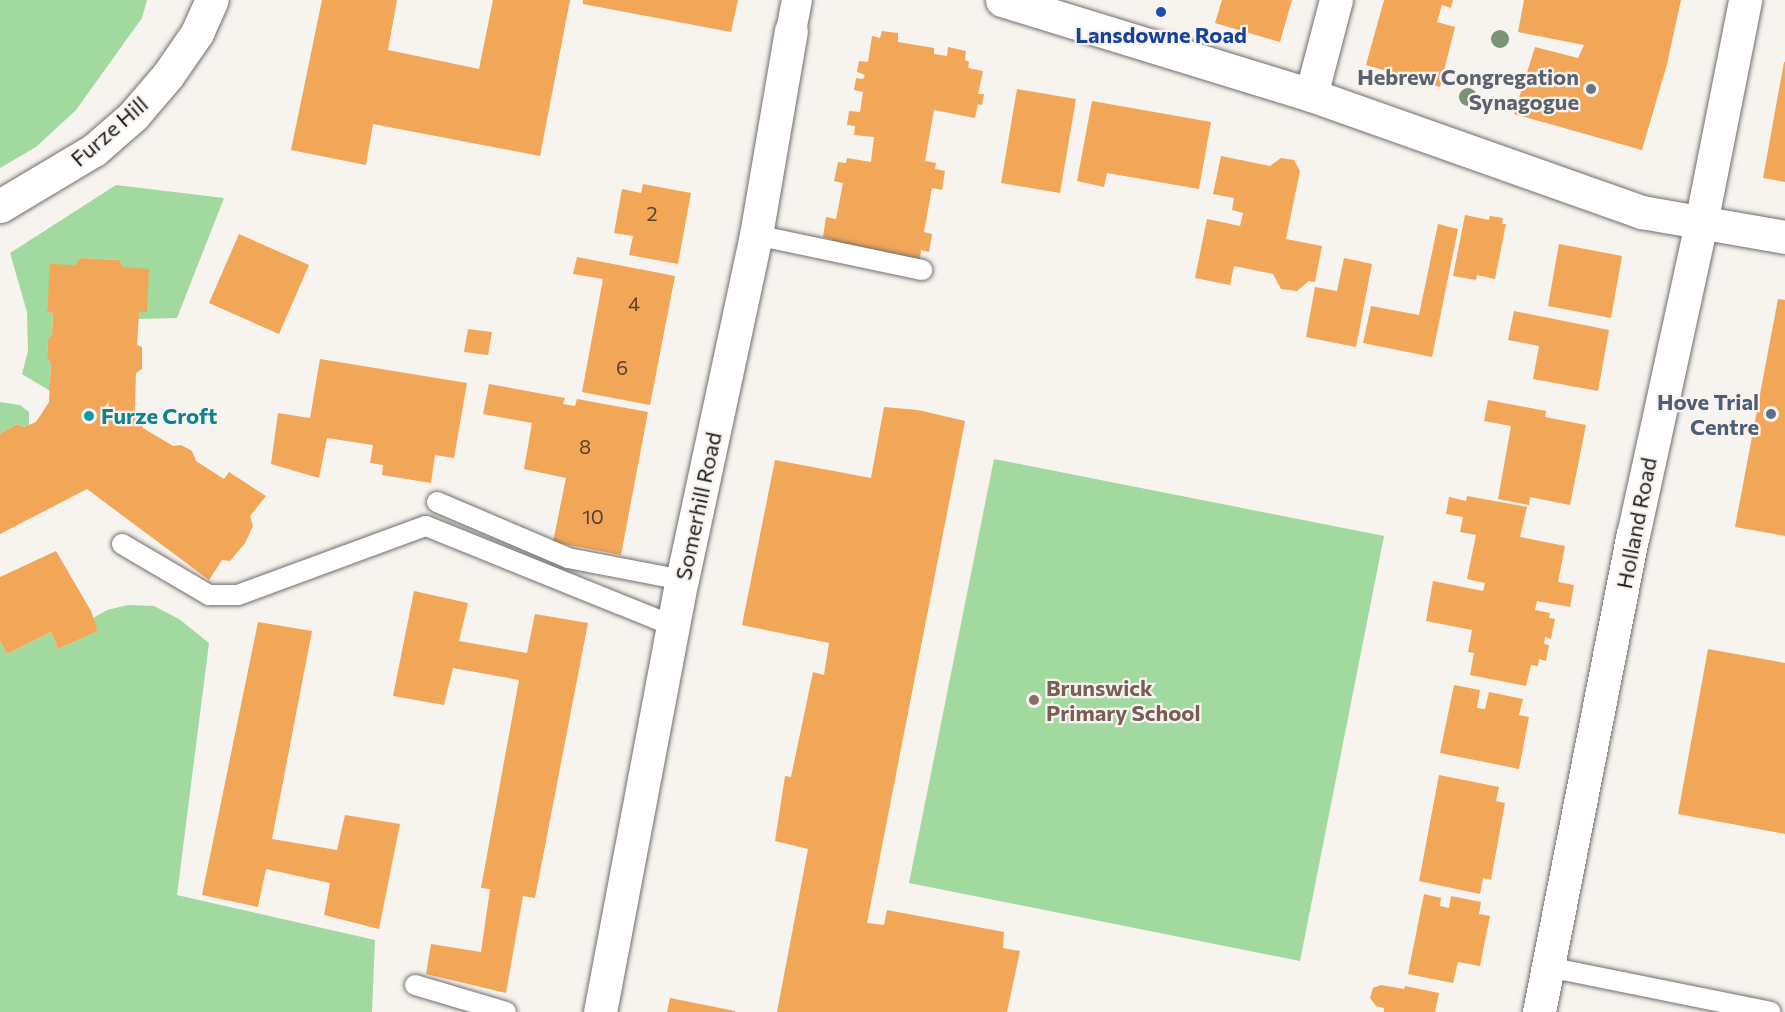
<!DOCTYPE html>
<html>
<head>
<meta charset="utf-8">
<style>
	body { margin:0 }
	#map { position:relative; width:1785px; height:1012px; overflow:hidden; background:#f7f3ef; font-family:Commissioner,sans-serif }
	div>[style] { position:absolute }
	.green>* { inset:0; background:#a2d99f }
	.building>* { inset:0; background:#f1a658 }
	.roads { filter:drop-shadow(0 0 2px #726e6b) drop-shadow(0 0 2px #726e6b) }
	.service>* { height:20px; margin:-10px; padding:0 10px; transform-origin:10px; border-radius:10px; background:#fff }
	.pedestrian>* { height:30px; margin:-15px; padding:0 15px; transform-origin:15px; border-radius:15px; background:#fff }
	.minor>* { height:33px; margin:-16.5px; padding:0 16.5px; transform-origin:16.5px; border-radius:16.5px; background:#fff }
	.trees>* { width:18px; height:18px; margin:-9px; border-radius:50%; background:#799376 }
	.dots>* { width:16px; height:16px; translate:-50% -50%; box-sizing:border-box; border:3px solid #f7f3ef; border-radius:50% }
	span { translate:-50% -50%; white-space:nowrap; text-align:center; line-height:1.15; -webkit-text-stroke:4.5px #f7f3ef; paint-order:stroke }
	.number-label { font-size:20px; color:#56422d }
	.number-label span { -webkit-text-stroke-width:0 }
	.transit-label { font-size:22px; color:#164399; font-weight:700 }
	.worship-label { font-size:22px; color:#5b616d; font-weight:700 }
	.right { translate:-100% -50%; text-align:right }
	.street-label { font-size:22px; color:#22201f }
	.service-label { font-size:22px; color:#4e5e75; font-weight:700 }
	.culture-label { font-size:22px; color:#0d838f; font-weight:700 }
	.left { translate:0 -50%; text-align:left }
	.education-label { font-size:22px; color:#785e54; font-weight:700 }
</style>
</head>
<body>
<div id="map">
	<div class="green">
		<i style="clip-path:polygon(0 0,147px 0,142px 18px,76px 110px,36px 147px,0 168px)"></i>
		<i style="clip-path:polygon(116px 185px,224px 198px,177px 318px,138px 319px,139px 312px,147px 312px,119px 260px,82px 258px,75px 265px,51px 265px,47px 312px,53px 313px,52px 335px,48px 341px,47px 359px,51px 363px,50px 391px,22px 374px,28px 351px,27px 312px,10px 253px)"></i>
		<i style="clip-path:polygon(0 402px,20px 405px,29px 412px,29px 425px,24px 427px,17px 424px,0 434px)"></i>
		<i style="clip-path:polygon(994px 459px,1384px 536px,1300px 961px,909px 883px)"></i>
		<i style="clip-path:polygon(128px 605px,154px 606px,179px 619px,209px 643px,177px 895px,375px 940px,372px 1012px,0 1012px,0 641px,7px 654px,51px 632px,58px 649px,98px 631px,93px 618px,107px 610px)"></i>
	</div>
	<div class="building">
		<i style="clip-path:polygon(322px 0,397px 0,388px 50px,479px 69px,493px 0,570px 0,540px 156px,373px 124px,366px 165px,291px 150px)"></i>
		<i style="clip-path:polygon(583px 0,738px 0,731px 32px,583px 4px)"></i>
		<i style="clip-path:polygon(1222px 0,1292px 0,1280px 42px,1215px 23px)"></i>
		<i style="clip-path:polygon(1384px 0,1453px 0,1451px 8px,1442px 5px,1437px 22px,1455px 27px,1440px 87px,1366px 65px)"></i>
		<i style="clip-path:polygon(1524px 0,1681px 0,1667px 64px,1642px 150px,1514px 114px,1535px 47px,1578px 58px,1584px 45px,1518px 32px)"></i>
		<i style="clip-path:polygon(882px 31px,898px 33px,898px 42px,934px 48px,934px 54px,947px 56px,948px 47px,966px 51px,965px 60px,969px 62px,968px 68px,983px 71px,978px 94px,984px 94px,982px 105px,978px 104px,975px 118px,934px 110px,925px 161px,936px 163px,935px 169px,945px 171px,942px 190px,932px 188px,924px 232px,932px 234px,929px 252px,921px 250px,920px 260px,832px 244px,832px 239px,823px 237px,826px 217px,836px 219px,843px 183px,834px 181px,838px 162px,846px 163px,847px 158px,871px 162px,874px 137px,854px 135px,855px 126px,847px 125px,849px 111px,860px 112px,863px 92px,854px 90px,856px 78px,863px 79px,865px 75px,857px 72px,859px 61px,868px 62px,872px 36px,880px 38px)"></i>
		<i style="clip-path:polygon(1784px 62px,1785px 62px,1785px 182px,1763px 178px)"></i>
		<i style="clip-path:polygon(1017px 89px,1076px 99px,1060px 193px,1001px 183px)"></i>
		<i style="clip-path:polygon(1092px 101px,1211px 122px,1199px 189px,1107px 173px,1104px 187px,1077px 181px)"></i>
		<i style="clip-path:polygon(1221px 156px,1270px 166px,1281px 158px,1294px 160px,1300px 171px,1286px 239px,1322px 246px,1315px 282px,1309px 281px,1297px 291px,1281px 289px,1273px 274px,1234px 266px,1230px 285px,1195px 278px,1207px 219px,1240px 226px,1243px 213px,1232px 210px,1234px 198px,1213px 194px)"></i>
		<i style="clip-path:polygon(643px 184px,691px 193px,678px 264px,629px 255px,633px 236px,614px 233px,622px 189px,641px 193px)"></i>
		<i style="clip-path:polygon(1465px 215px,1489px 220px,1490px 216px,1503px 218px,1502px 224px,1506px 224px,1495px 279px,1477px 275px,1476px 280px,1453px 276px)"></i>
		<i style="clip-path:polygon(1438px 224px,1458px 229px,1432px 357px,1363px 343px,1371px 306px,1419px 315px)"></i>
		<i style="clip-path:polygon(239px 234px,309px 265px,279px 334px,209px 303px)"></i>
		<i style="clip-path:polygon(1559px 244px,1622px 256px,1611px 318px,1548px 306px)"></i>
		<i style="clip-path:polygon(577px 257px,675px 276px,650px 405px,582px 392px,603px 279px,573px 274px)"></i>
		<i style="clip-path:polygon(81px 258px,119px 260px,123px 267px,149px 269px,147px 312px,139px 312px,137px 345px,142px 347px,142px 369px,136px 373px,135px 410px,143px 428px,173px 446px,181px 445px,192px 451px,196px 461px,224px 479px,229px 472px,266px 496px,250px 516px,253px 526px,245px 543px,230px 561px,222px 560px,209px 580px,87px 489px,0 534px,0 434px,17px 424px,24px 427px,36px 422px,49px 402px,51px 363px,47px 359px,48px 340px,52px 335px,53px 313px,47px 312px,50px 264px,75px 265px)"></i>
		<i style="clip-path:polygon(1344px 258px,1372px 264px,1356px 347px,1306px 337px,1315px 287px,1337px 291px)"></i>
		<i style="clip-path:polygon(1778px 299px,1785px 300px,1785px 536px,1735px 527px)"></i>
		<i style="clip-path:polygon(1514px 311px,1609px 330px,1598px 391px,1533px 379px,1539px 346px,1508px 340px)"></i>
		<i style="clip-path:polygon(468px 329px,492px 332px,488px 355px,464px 352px)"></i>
		<i style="clip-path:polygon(320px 359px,467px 383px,454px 458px,435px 455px,431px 483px,382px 475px,383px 465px,370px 463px,373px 445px,327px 438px,319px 478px,271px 464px,278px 413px,310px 418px)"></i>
		<i style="clip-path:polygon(489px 384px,565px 398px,563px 404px,575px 406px,577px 399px,648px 412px,621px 555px,553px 542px,566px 478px,524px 469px,532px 423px,483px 414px)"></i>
		<i style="clip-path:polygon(1488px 400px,1546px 411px,1545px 417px,1586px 425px,1570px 505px,1530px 497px,1529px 505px,1498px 499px,1511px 426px,1484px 421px)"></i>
		<i style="clip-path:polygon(884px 407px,918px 410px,965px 421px,867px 923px,884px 925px,887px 910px,1004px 932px,1003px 948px,1020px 951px,1007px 1012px,777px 1012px,808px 849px,775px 841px,785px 776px,791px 777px,813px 672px,824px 675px,829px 643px,742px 625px,775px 460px,871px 478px)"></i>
		<i style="clip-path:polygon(1467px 496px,1527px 507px,1520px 537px,1565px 546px,1558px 582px,1574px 585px,1570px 607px,1537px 601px,1535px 610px,1550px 613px,1549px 618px,1555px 619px,1551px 639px,1545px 637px,1544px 644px,1549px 645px,1546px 661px,1539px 659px,1538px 666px,1531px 665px,1526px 686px,1470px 675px,1474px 653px,1468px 652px,1472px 630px,1426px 621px,1433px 581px,1483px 591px,1485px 583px,1467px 579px,1476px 535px,1460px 532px,1463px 517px,1446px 514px,1449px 497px,1466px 501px)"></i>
		<i style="clip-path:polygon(56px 551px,91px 611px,98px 631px,58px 649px,51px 632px,7px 654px,0 641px,0 577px)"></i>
		<i style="clip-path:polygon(414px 591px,468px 603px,459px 641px,527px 653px,535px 614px,588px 623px,535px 898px,523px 896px,506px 993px,426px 974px,431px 944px,481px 952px,490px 889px,481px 888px,519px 680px,453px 668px,444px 705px,393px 696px)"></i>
		<i style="clip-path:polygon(258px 622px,312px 631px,272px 839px,337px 850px,345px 815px,400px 824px,379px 929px,324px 915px,330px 883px,266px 869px,258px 907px,202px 895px)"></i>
		<i style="clip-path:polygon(1708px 649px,1785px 663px,1785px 834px,1678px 814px)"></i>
		<i style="clip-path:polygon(1454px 685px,1480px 690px,1477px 708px,1485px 709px,1489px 692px,1523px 699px,1519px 715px,1529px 717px,1519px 769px,1440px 753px)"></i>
		<i style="clip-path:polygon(1439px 775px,1499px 787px,1496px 801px,1505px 803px,1491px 880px,1483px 878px,1480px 894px,1419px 881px)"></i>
		<i style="clip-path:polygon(1424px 894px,1441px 898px,1440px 906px,1449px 908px,1451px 896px,1481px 902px,1479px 914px,1490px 916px,1480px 966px,1458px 962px,1453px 983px,1408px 974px)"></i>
		<i style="clip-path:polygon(1381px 985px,1404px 989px,1405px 986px,1439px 993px,1435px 1012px,1384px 1012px,1384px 1008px,1376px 1006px,1370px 998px,1373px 988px)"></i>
		<i style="clip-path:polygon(670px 998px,735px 1011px,735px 1012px,667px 1012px)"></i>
	</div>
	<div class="roads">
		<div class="service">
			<i style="left:756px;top:235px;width:170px;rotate:11.9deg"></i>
			<i style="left:437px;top:502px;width:142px;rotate:23.1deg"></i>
			<i style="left:568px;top:558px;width:116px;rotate:10.9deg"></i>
			<i style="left:122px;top:544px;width:101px;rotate:30.4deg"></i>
			<i style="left:209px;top:595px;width:29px"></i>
			<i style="left:238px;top:595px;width:200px;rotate:-20.2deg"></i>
			<i style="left:426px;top:526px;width:266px;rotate:22deg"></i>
			<i style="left:1548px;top:967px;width:227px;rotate:11.4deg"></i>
			<i style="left:415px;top:985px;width:95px;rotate:16.5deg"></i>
		</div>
		<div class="pedestrian">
			<i style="left:791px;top:31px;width:32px;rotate:-79deg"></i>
		</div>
		<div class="minor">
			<i style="left:1002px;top:0;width:323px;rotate:17.1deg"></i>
			<i style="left:1311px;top:95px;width:351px;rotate:19.5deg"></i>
			<i style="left:1642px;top:212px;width:145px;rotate:9.9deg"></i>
			<i style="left:1311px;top:95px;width:98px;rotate:-75.3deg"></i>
			<i style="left:0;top:206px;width:109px;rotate:-30.8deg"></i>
			<i style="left:94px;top:150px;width:52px;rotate:-41.1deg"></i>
			<i style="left:133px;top:116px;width:54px;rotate:-49.5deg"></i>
			<i style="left:168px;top:75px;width:51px;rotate:-55.4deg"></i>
			<i style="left:197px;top:33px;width:36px;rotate:-66deg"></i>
			<i style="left:600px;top:1012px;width:440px;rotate:-79.3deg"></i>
			<i style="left:682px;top:580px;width:353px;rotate:-77.9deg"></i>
			<i style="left:756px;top:235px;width:207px;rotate:-80.3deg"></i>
			<i style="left:1539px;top:1012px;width:486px;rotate:-78.9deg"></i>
			<i style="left:1633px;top:535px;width:319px;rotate:-77.7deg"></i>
			<i style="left:1701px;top:223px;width:227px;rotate:-78.8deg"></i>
		</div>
	</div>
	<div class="trees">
		<i style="left:1500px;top:39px"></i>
		<i style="left:1468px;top:97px"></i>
	</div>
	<div class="dots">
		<i style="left:1161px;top:12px;background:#1a4fb4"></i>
		<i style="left:1591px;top:89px;background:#6b7280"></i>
		<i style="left:1771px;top:414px;background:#5c6f8a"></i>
		<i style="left:89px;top:416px;background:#0f9aa8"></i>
		<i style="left:1034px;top:700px;background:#8d6e63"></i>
	</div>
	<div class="number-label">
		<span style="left:652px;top:213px">2</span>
		<span style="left:634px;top:303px">4</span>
		<span style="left:622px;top:367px">6</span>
		<span style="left:585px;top:446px">8</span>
		<span style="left:593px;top:516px">10</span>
	</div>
	<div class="transit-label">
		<span style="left:1161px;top:35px">Lansdowne Road</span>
	</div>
	<div class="worship-label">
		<span class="right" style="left:1579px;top:89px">Hebrew Congregation<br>Synagogue</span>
	</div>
	<div class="street-label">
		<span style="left:109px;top:131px;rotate:-41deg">Furze Hill</span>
		<span style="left:698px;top:506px;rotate:-78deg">Somerhill Road</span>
		<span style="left:1636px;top:523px;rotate:-79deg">Holland Road</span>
	</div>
	<div class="service-label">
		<span class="right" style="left:1759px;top:414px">Hove Trial<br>Centre</span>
	</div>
	<div class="culture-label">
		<span class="left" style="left:101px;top:416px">Furze Croft</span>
	</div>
	<div class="education-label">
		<span class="left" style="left:1046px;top:700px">Brunswick<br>Primary School</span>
	</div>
</div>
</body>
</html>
